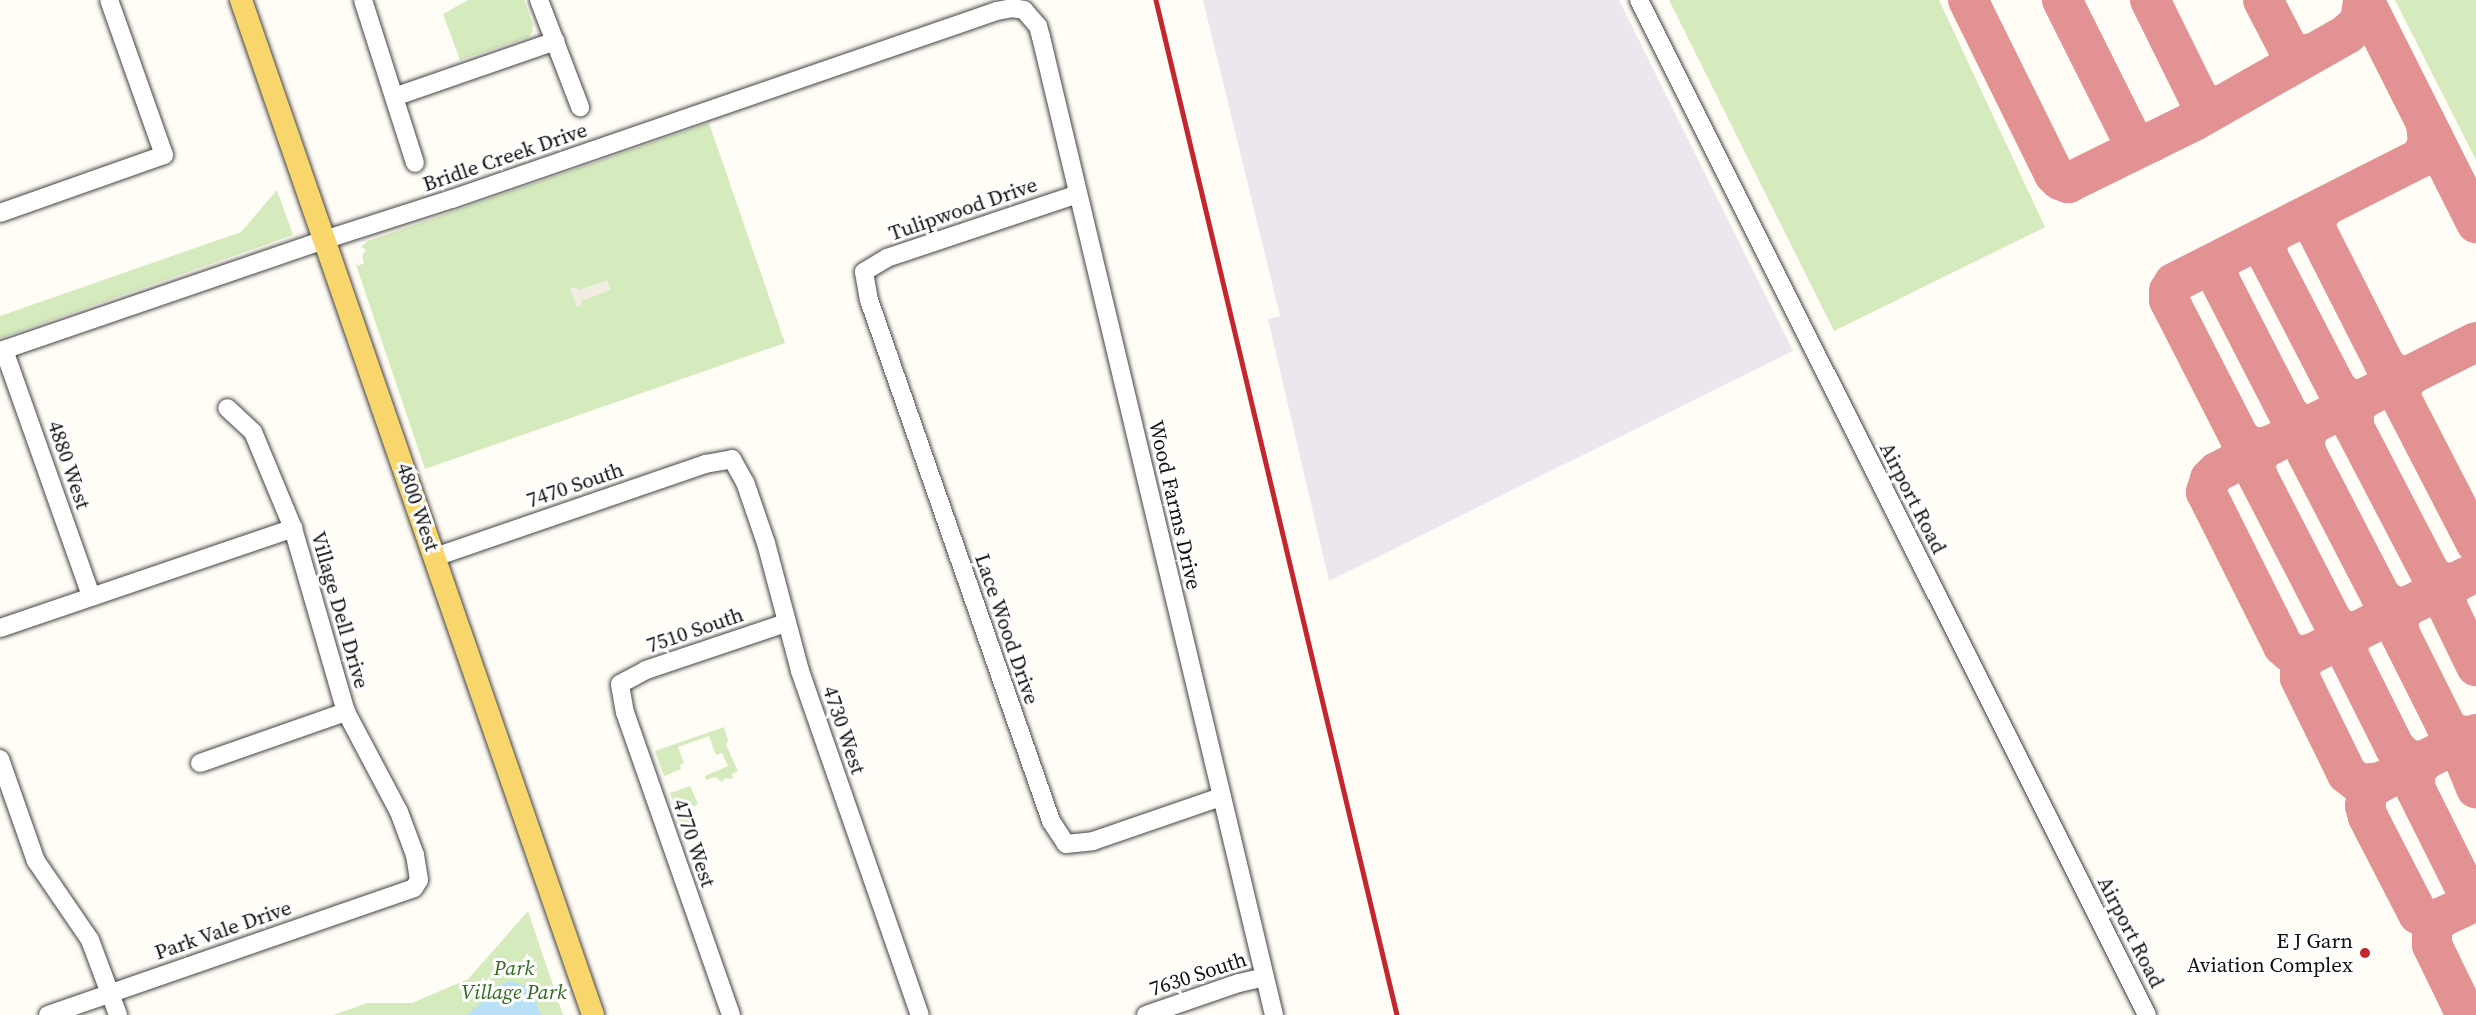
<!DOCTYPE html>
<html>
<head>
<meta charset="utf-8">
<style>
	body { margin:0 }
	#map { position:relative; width:2476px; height:1015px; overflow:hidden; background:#fffdf5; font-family:"Source Serif 4",serif }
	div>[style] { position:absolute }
	.industrial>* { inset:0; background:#eee6ef }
	.green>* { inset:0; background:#d5ebbd }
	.plaza>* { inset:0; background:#f1ede2 }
	.water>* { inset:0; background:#b9e0f7 }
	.taxiway>* { height:40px; margin:-20px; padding:0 20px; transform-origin:20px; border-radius:20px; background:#e29292 }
	.roads { filter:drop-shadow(0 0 2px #444) drop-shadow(0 0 2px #444) }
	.minor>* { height:18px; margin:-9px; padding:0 9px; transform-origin:9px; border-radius:9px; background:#fff }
	.major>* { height:22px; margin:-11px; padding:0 11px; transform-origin:11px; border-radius:11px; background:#f9d66b }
	.rail>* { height:4.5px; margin:-2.25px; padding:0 2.25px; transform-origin:2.25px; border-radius:2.25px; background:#c4262e }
	.dots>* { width:16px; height:16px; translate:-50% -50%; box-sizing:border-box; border:3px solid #fff; border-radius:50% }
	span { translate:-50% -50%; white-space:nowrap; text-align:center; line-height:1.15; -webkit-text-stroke:6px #fff; paint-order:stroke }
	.street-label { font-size:21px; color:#111 }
	.poi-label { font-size:21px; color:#111 }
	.right { translate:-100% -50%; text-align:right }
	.park-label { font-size:21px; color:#2f6b1f; font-style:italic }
</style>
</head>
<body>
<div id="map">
	<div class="industrial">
		<i style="clip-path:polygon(1203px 0,1619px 0,1793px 351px,1329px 581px,1268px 319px,1280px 316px)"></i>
	</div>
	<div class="green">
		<i style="clip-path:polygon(468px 0,524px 0,533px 25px,532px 33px,529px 37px,460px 60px,443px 14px)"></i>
		<i style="clip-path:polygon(1669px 0,1939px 0,2045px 227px,1834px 331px)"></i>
		<i style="clip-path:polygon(2395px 0,2476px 0,2476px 160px)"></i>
		<i style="clip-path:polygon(709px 123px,785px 343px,425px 469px,355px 262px,358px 266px,364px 263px,362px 256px,366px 250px,361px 247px,368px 241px)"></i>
		<i style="clip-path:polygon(277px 190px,293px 235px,0 338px,0 316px,241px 232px)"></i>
		<i style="clip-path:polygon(724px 727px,728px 741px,726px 745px,738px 771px,732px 774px,733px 779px,725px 778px,722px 782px,715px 777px,706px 780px,705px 776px,728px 766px,722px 753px,716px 755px,709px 736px,678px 747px,684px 763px,680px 765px,681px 769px,664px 776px,655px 751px)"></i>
		<i style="clip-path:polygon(690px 786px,698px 804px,693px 807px,695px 824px,682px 829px,670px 793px)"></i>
		<i style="clip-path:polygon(528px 911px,563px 1015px,333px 1015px,367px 1003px,412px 1003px,468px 979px)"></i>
	</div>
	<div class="plaza">
		<i style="clip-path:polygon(607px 280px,611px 290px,581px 301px,582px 305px,577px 307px,570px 289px,575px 287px,579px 290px)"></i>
	</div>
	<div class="water">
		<i style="clip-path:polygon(509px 981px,530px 987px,541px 1015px,466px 1015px,479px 1005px,494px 987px)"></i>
	</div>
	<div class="taxiway">
		<i style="left:1968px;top:0;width:194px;rotate:63.7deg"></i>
		<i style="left:2054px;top:174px;width:8px;rotate:45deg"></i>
		<i style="left:2060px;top:180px;width:9px;rotate:21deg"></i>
		<i style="left:2068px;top:183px;width:140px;rotate:-26.2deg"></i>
		<i style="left:2194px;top:121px;width:176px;rotate:-29.6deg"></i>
		<i style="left:2347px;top:34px;width:18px;rotate:-43deg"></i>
		<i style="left:2360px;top:22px;width:22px;rotate:-82deg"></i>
		<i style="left:2062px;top:0;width:152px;rotate:63.4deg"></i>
		<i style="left:2130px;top:136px;width:14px;rotate:36deg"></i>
		<i style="left:2141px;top:144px;width:11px;rotate:-10deg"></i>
		<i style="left:2150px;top:0;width:108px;rotate:63.7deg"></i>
		<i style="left:2198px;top:97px;width:13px;rotate:45deg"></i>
		<i style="left:2207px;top:106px;width:15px;rotate:-4deg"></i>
		<i style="left:2263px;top:0;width:59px;rotate:62.6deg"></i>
		<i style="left:2290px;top:52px;width:8px;rotate:30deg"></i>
		<i style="left:2297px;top:56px;width:16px;rotate:-11deg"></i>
		<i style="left:2364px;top:0;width:250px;rotate:63.3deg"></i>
		<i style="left:2426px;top:124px;width:20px;rotate:84deg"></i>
		<i style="left:2428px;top:144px;width:16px;rotate:120deg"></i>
		<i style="left:2420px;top:158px;width:276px;rotate:153.1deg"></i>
		<i style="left:2174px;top:283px;width:9px;rotate:122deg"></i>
		<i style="left:2169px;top:291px;width:9px;rotate:90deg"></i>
		<i style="left:2169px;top:300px;width:156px;rotate:62.9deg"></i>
		<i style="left:2240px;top:439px;width:18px;rotate:34deg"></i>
		<i style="left:2255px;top:449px;width:16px;rotate:-14deg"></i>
		<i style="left:2271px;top:445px;width:229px;rotate:-26.7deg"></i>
		<i style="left:2324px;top:208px;width:12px;rotate:132deg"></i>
		<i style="left:2316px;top:217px;width:14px;rotate:86deg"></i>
		<i style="left:2317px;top:231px;width:153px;rotate:63.1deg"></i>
		<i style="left:2386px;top:367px;width:14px;rotate:36deg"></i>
		<i style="left:2397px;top:375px;width:12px;rotate:5deg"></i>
		<i style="left:2273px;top:233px;width:13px;rotate:119deg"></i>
		<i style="left:2267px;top:244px;width:12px;rotate:85deg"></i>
		<i style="left:2268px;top:256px;width:150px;rotate:62.6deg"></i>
		<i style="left:2337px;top:389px;width:17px;rotate:40deg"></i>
		<i style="left:2350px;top:400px;width:13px;rotate:-4deg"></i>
		<i style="left:2224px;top:258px;width:12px;rotate:121deg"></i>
		<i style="left:2218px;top:268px;width:11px;rotate:85deg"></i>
		<i style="left:2219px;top:279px;width:153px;rotate:62.8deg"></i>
		<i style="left:2289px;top:415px;width:14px;rotate:39deg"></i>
		<i style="left:2300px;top:424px;width:12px"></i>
		<i style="left:2409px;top:376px;width:15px;rotate:122deg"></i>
		<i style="left:2401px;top:389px;width:9px;rotate:90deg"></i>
		<i style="left:2401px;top:398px;width:163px;rotate:62.7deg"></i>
		<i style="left:2363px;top:399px;width:13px;rotate:132deg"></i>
		<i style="left:2354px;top:409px;width:18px;rotate:90deg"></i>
		<i style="left:2354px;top:427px;width:167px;rotate:62.5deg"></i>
		<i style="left:2431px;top:575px;width:12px;rotate:35deg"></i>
		<i style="left:2441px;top:582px;width:12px;rotate:5deg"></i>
		<i style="left:2312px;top:424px;width:18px;rotate:117deg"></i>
		<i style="left:2304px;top:440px;width:14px;rotate:78deg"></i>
		<i style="left:2307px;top:454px;width:161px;rotate:62.6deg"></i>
		<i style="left:2381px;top:597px;width:14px;rotate:39deg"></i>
		<i style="left:2392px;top:606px;width:13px;rotate:4deg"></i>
		<i style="left:2263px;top:448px;width:52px;rotate:152.4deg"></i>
		<i style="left:2217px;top:472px;width:10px;rotate:135deg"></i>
		<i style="left:2210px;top:479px;width:14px;rotate:107deg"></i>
		<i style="left:2206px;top:492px;width:172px;rotate:63.4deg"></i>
		<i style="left:2283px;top:646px;width:9px;rotate:41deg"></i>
		<i style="left:2290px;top:652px;width:10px;rotate:24deg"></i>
		<i style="left:2299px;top:656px;width:14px;rotate:-12deg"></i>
		<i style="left:2313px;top:653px;width:182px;rotate:-26.4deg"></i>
		<i style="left:2263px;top:448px;width:18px;rotate:117deg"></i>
		<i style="left:2255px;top:464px;width:13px;rotate:77deg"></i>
		<i style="left:2258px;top:477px;width:163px;rotate:62.7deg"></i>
		<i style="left:2333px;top:622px;width:12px;rotate:42deg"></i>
		<i style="left:2342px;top:630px;width:14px;rotate:8deg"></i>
		<i style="left:2453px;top:583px;width:13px;rotate:117deg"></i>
		<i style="left:2447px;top:595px;width:11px;rotate:90deg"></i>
		<i style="left:2447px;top:606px;width:67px;rotate:64.2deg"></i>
		<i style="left:2405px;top:607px;width:15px;rotate:118deg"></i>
		<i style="left:2398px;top:620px;width:14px;rotate:82deg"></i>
		<i style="left:2400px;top:634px;width:103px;rotate:63.4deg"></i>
		<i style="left:2446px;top:726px;width:13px;rotate:45deg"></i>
		<i style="left:2455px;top:735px;width:17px;rotate:3deg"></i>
		<i style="left:2356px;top:632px;width:11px;rotate:128deg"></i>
		<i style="left:2349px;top:641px;width:13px;rotate:94deg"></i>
		<i style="left:2348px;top:654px;width:105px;rotate:63.4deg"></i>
		<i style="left:2395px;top:748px;width:18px;rotate:43deg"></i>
		<i style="left:2408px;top:760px;width:15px;rotate:4deg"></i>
		<i style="left:2308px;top:655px;width:15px;rotate:122deg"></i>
		<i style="left:2300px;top:668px;width:10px;rotate:90deg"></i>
		<i style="left:2300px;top:678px;width:107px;rotate:63.9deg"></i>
		<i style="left:2347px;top:774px;width:16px;rotate:38deg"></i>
		<i style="left:2360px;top:784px;width:21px;rotate:-5deg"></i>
		<i style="left:2476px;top:734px;width:113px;rotate:153.2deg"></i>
		<i style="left:2375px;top:785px;width:10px;rotate:135deg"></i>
		<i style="left:2368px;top:792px;width:14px;rotate:102deg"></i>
		<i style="left:2365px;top:806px;width:11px;rotate:75deg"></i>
		<i style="left:2368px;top:817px;width:109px;rotate:62.7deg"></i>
		<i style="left:2418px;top:914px;width:14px;rotate:25deg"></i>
		<i style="left:2431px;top:920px;width:9px;rotate:-13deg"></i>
		<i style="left:2440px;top:918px;width:40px;rotate:-25deg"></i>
		<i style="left:2472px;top:736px;width:11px;rotate:128deg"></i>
		<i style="left:2465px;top:745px;width:11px;rotate:100deg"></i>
		<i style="left:2463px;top:756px;width:35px;rotate:68deg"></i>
		<i style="left:2423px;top:761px;width:17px;rotate:123deg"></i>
		<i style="left:2414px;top:775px;width:15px;rotate:82deg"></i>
		<i style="left:2416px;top:790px;width:107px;rotate:63.4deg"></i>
		<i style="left:2464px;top:886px;width:14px;rotate:34deg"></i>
		<i style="left:2440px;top:918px;width:14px;rotate:126deg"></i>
		<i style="left:2432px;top:929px;width:16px;rotate:90deg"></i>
		<i style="left:2432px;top:945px;width:78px;rotate:64.1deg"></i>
	</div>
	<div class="roads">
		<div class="minor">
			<i style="left:363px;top:0;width:171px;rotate:72.3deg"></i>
			<i style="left:539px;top:0;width:115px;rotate:69deg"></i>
			<i style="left:1639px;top:0;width:1135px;rotate:63.41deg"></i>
			<i style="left:394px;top:97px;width:171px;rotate:-19.1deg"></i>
			<i style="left:1078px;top:194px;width:201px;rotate:161.5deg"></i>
			<i style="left:887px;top:258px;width:27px;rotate:149deg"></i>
			<i style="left:864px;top:272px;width:28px;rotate:80deg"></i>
			<i style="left:869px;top:300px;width:552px;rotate:70.74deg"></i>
			<i style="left:1051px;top:821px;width:27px;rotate:57deg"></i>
			<i style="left:1066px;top:844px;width:27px;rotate:-6deg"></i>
			<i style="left:1093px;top:841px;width:135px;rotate:-19deg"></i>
			<i style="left:0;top:213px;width:174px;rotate:-19.5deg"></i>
			<i style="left:164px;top:155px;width:164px;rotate:-109.5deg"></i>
			<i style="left:4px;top:350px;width:261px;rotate:70.5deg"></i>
			<i style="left:0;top:351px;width:342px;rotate:-18.9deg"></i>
			<i style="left:324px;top:240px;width:134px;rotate:-17.8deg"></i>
			<i style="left:452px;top:199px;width:577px;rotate:-19.03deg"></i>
			<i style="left:997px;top:11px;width:15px;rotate:-11deg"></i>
			<i style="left:1012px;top:8px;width:12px;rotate:9deg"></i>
			<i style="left:1024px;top:10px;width:21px;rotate:49deg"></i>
			<i style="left:1038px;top:26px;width:11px;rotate:75deg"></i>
			<i style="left:1041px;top:37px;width:1005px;rotate:76.6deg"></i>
			<i style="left:435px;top:557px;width:286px;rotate:-19deg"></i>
			<i style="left:705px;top:464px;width:27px;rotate:-10deg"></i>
			<i style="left:732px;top:459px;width:26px;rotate:61deg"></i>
			<i style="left:745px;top:482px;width:65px;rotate:71deg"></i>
			<i style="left:766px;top:543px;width:132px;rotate:75.1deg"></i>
			<i style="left:800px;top:671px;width:364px;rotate:70.8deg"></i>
			<i style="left:0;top:628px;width:310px;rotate:-18.8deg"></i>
			<i style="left:0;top:759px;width:108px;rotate:70.6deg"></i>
			<i style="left:36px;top:861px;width:96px;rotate:55.6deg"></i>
			<i style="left:90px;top:940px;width:80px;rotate:69.5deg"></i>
			<i style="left:200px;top:763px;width:155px;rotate:-19.3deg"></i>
			<i style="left:48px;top:1015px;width:387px;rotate:-19.1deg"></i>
			<i style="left:414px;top:888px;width:9px;rotate:-58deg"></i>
			<i style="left:419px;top:880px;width:25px;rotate:-99deg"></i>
			<i style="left:415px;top:855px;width:46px;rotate:-110.4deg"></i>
			<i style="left:399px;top:812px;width:113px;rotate:-117.9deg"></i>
			<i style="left:346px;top:712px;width:191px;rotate:-106.1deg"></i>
			<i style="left:293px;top:528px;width:104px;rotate:-112.6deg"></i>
			<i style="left:253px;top:432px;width:35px;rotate:-137deg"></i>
			<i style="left:731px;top:1015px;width:320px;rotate:-109.3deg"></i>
			<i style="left:625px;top:713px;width:29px;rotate:-100deg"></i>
			<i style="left:620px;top:684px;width:30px;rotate:-28deg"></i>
			<i style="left:646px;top:670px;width:148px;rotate:-18.6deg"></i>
			<i style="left:1146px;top:1015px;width:98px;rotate:-19deg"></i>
			<i style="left:1239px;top:983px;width:26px;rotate:-13deg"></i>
		</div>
		<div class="major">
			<i style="left:241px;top:0;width:1074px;rotate:70.87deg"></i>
		</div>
	</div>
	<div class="rail">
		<i style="left:1156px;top:0;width:1043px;rotate:76.64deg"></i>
	</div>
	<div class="dots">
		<i style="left:2365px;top:953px;background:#c4262e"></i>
	</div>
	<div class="street-label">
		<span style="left:505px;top:157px;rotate:-19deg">Bridle Creek Drive</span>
		<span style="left:963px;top:209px;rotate:-19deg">Tulipwood Drive</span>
		<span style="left:69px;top:465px;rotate:71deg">4880 West</span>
		<span style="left:575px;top:485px;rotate:-19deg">7470 South</span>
		<span style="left:1913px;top:498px;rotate:63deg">Airport Road</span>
		<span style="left:1175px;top:505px;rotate:77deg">Wood Farms Drive</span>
		<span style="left:418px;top:507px;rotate:71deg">4800 West</span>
		<span style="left:340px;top:610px;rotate:74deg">Village Dell Drive</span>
		<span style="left:1007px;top:629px;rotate:71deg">Lace Wood Drive</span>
		<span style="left:695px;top:630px;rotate:-19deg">7510 South</span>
		<span style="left:844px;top:730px;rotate:71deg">4730 West</span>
		<span style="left:694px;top:843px;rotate:71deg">4770 West</span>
		<span style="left:223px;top:930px;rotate:-19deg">Park Vale Drive</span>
		<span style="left:2131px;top:932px;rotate:63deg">Airport Road</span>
		<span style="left:1198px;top:974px;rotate:-18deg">7630 South</span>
	</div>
	<div class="poi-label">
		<span class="right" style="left:2353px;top:953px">E J Garn<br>Aviation Complex</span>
	</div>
	<div class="park-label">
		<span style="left:514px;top:980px">Park<br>Village Park</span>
	</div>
</div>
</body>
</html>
